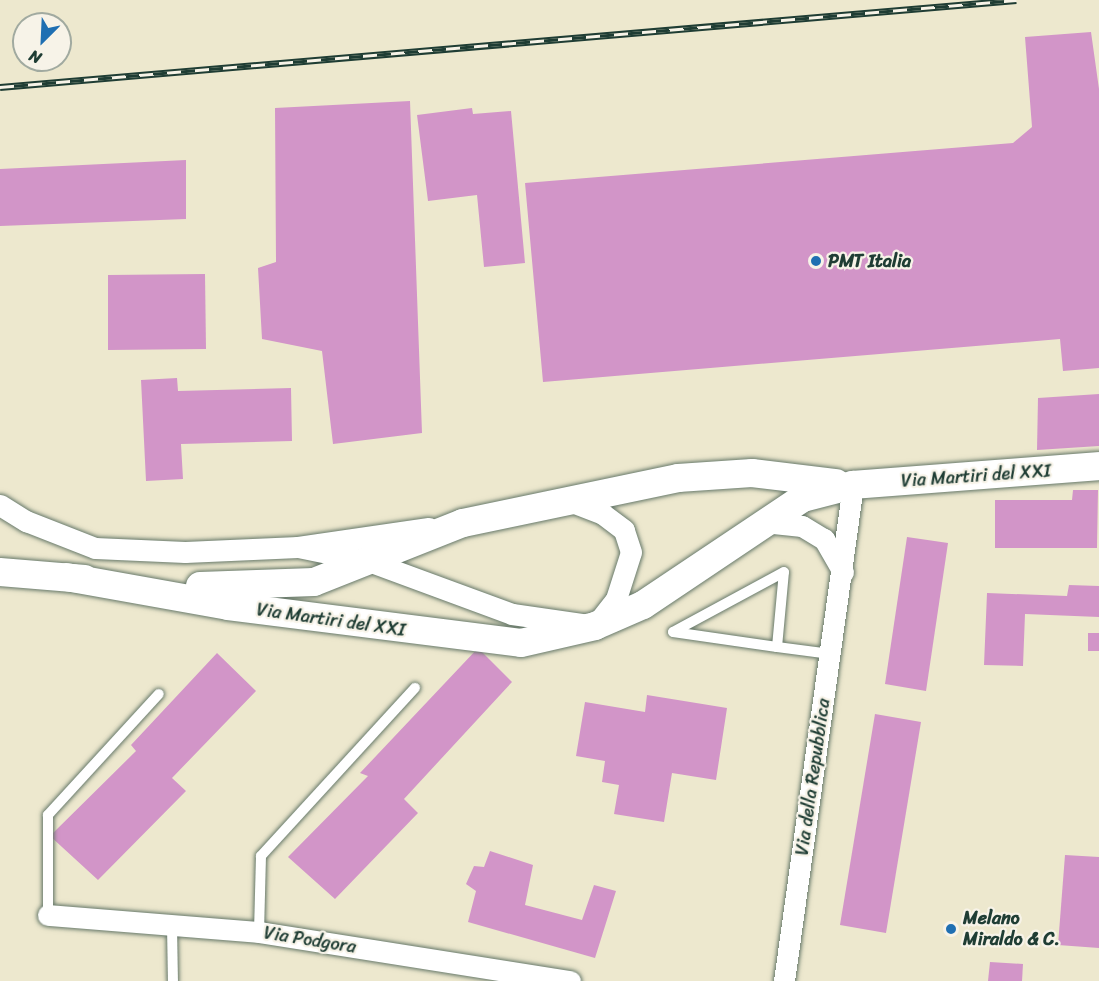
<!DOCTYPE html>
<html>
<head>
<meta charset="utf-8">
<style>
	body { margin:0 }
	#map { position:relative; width:1099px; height:981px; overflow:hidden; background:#ede8ce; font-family:Sriracha,sans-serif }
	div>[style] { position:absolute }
	.building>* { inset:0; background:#d295c8 }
	.roads { filter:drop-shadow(0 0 2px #67796a) drop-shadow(0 0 2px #67796a) }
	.lane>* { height:10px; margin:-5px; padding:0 5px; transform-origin:5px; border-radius:5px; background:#fff }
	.street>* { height:21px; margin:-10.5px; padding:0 10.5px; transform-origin:10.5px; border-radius:10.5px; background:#fff }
	.secondary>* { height:28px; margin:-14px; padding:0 14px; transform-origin:14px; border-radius:14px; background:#fff }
	.rail>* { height:7px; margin-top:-3.5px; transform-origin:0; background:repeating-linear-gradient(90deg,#f7f3e8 0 14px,#1f3d34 0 28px); box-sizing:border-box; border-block:2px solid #1f3d34 }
	.dots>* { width:16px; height:16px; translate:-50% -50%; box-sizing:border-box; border:3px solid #f7f3e8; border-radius:50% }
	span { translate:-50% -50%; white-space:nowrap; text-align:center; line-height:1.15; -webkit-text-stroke:4.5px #f7f3e8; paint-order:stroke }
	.poi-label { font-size:18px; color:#1f3d34; font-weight:700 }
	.left { translate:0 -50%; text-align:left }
	.street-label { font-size:18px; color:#1f3d34 }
	.north { position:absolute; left:12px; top:12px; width:60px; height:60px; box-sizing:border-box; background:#f7f3e8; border:2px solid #a1aaa0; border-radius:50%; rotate:204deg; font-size:16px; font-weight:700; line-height:24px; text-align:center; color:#1f3d34 }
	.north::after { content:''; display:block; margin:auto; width:21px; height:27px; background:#1f6fb2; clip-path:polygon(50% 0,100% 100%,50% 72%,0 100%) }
</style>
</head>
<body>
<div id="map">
	<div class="building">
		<i style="clip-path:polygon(1091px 32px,1099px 89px,1099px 368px,1063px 371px,1060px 339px,543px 382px,525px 183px,1013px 143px,1032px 127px,1025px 37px)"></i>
		<i style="clip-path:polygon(410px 101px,422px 433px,333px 444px,322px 351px,262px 339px,258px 268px,276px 262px,275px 108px)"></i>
		<i style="clip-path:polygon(472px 108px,473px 114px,511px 111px,525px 263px,484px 267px,477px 195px,428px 201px,417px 115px)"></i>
		<i style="clip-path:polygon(186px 160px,186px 219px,0 226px,0 169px)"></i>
		<i style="clip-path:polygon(205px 274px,206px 349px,108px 350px,108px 275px)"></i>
		<i style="clip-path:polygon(177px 378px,178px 391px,291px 388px,292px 441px,181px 444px,183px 479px,146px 481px,141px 380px)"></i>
		<i style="clip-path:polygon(1099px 394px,1099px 446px,1037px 450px,1038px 398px)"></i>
		<i style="clip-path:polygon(1073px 490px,1098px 490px,1097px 548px,995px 548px,995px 500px,1072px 500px)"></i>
		<i style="clip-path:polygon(907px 537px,948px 543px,926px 691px,885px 684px)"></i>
		<i style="clip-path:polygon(1069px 585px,1099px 586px,1099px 617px,1025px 614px,1023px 666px,984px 665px,987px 593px,1067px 596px)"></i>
		<i style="clip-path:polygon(1088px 633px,1099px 633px,1099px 651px,1088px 651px)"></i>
		<i style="clip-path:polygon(478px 648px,512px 682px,404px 799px,418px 813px,335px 899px,288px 857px,368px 776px,360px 773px)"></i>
		<i style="clip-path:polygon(217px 653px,256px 691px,172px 778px,186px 791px,98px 880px,50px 836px,136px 751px,131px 745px)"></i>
		<i style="clip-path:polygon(647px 695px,727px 708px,716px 780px,672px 773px,664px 822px,614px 814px,619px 785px,602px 782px,605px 761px,576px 756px,585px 702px,645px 712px)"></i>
		<i style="clip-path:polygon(875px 714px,921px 722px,886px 933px,840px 925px)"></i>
		<i style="clip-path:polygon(490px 851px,533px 865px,525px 905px,582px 920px,594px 885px,616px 891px,595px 958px,468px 922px,476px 891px,466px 884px,474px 866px,484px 867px)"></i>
		<i style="clip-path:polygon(1065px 855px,1099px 857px,1099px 948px,1058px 945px)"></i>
		<i style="clip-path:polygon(990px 962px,1023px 964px,1022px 981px,988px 981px)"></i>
	</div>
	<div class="roads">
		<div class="lane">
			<i style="left:777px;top:647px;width:75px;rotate:-84.7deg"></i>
			<i style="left:784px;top:572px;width:126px;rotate:151.6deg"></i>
			<i style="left:673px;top:632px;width:105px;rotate:8.2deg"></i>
			<i style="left:777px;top:647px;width:54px;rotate:7.4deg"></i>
			<i style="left:48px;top:915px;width:100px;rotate:-90deg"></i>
			<i style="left:48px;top:815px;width:164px;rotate:-47.5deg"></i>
			<i style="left:172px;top:926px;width:55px;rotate:89deg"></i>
			<i style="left:259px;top:932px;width:76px;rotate:-88.5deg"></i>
			<i style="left:261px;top:856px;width:228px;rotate:-47.5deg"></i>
		</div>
		<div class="street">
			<i style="left:0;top:505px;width:31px;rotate:32deg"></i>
			<i style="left:26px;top:521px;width:74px;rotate:21.4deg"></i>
			<i style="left:95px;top:548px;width:90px;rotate:2.5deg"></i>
			<i style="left:185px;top:552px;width:113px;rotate:-2.5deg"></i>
			<i style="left:298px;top:547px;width:132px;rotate:-8.3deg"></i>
			<i style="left:764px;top:522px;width:38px;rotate:6deg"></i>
			<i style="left:802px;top:526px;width:26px;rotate:31deg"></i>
			<i style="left:824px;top:539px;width:38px;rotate:60deg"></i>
			<i style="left:298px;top:547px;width:75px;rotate:11.6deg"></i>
			<i style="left:371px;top:562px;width:150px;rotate:20.2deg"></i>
			<i style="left:512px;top:614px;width:84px;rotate:8.2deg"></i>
			<i style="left:595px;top:626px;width:34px;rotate:-52deg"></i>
			<i style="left:616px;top:599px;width:49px;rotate:-72.3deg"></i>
			<i style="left:631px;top:552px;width:23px;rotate:-108deg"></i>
			<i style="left:624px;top:530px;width:26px;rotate:-143deg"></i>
			<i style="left:603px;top:514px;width:34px;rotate:-159deg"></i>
			<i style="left:48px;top:915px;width:212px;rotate:4.6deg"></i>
			<i style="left:259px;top:932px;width:315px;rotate:9deg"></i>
			<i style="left:784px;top:981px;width:501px;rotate:-82.08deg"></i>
		</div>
		<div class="secondary">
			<i style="left:0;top:572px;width:85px;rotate:4.7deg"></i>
			<i style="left:66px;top:577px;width:165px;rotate:10.1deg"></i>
			<i style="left:228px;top:606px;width:295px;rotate:7.2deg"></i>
			<i style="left:521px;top:643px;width:76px;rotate:-12.9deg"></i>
			<i style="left:595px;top:626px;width:52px;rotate:-23.6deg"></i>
			<i style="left:643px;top:605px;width:192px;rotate:-33.8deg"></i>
			<i style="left:803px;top:498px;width:52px;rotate:-14.6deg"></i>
			<i style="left:853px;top:485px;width:247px;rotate:-4.4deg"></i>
			<i style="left:200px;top:586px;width:114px;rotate:-2deg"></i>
			<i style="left:314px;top:582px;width:160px;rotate:-21.6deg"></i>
			<i style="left:463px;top:523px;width:220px;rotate:-11.8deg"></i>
			<i style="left:678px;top:478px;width:74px;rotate:-3.9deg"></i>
			<i style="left:752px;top:473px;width:85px;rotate:6.8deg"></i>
		</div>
	</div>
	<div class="rail">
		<i style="left:0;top:87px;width:1020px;rotate:-4.89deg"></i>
	</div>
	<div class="dots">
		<i style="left:816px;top:261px;background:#1f6fb2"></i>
		<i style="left:951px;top:929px;background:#1f6fb2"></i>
	</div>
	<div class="poi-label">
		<span class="left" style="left:828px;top:261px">PMT Italia</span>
		<span class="left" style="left:963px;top:929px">Melano<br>Miraldo &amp; C.</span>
	</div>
	<div class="street-label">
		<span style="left:976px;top:476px;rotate:-4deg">Via Martiri del XXI</span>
		<span style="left:331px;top:620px;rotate:8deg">Via Martiri del XXI</span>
		<span style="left:813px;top:777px;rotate:-82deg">Via della Repubblica</span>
		<span style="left:310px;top:940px;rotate:9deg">Via Podgora</span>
	</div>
	<div class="north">N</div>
</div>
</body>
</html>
